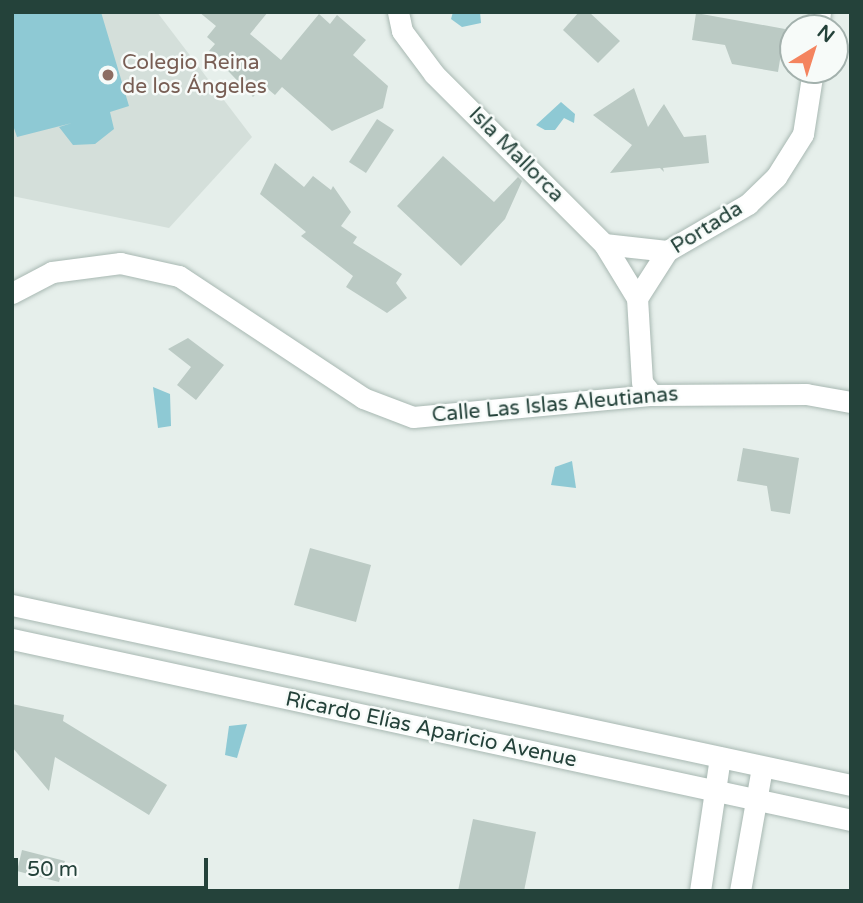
<!DOCTYPE html>
<html>
<head>
<meta charset="utf-8">
<style>
	body { margin:0 }
	#map { position:relative; width:863px; height:903px; overflow:hidden; background:#e6efeb; font-family:"Varela Round",sans-serif }
	div>[style] { position:absolute }
	.built>* { inset:0; background:#d4dfda }
	.water>* { inset:0; background:#8ec9d4 }
	.building>* { inset:0; background:#bbcac4 }
	.roads { filter:drop-shadow(0 0 2px #a8b8b2) drop-shadow(0 0 2px #a8b8b2) }
	.minor>* { height:21px; margin:-10.5px; padding:0 10.5px; transform-origin:10.5px; border-radius:10.5px; background:#fff }
	.tertiary>* { height:21px; margin:-10.5px; padding:0 10.5px; transform-origin:10.5px; border-radius:10.5px; background:#fff }
	.dots>* { width:19px; height:19px; translate:-50% -50%; box-sizing:border-box; border:4px solid #f7fbf9; border-radius:50% }
	span { translate:-50% -50%; white-space:nowrap; text-align:center; line-height:1.15; -webkit-text-stroke:5px #f7fbf9; paint-order:stroke }
	.education-label { font-size:21px; color:#785e54 }
	.left { translate:0 -50%; text-align:left }
	.street-label { font-size:21px; color:#24423a }
	.frame { position:absolute; inset:0; border:14px solid #24423a; pointer-events:none }
	.north { position:absolute; left:779px; top:14px; width:70px; height:70px; box-sizing:border-box; background:#f7fbf9; border:2px solid #a3b1ad; border-radius:50%; rotate:38deg; font-size:19px; font-weight:700; line-height:28px; text-align:center; color:#24423a }
	.north::after { content:''; display:block; margin:auto; width:24px; height:32px; background:#f4845f; clip-path:polygon(50% 0,100% 100%,50% 72%,0 100%) }
	.scale { position:absolute; left:14px; top:858px; width:194px; height:32px; box-sizing:border-box; border:4px solid #24423a; border-top:0; padding-left:9px; font-size:21px; line-height:24px; white-space:nowrap; color:#24423a; -webkit-text-stroke:5px #f7fbf9; paint-order:stroke }
</style>
</head>
<body>
<div id="map">
	<div class="built">
		<i style="clip-path:polygon(12px 12px,157px 12px,252px 137px,169px 228px,12px 196px)"></i>
	</div>
	<div class="water">
		<i style="clip-path:polygon(12px 12px,101px 12px,129px 106px,110px 112px,114px 129px,95px 144px,73px 145px,59px 127px,72px 123px,17px 137px,12px 122px)"></i>
		<i style="clip-path:polygon(453px 12px,480px 12px,481px 23px,462px 27px,451px 19px)"></i>
		<i style="clip-path:polygon(561px 102px,575px 114px,574px 123px,564px 118px,555px 130px,545px 130px,536px 125px)"></i>
		<i style="clip-path:polygon(153px 387px,170px 394px,171px 426px,158px 428px)"></i>
		<i style="clip-path:polygon(572px 461px,576px 488px,551px 485px,555px 467px)"></i>
		<i style="clip-path:polygon(247px 724px,237px 758px,225px 755px,229px 726px)"></i>
	</div>
	<div class="building">
		<i style="clip-path:polygon(199px 12px,268px 12px,250px 34px,281px 60px,319px 14px,330px 24px,337px 15px,366px 40px,353px 55px,388px 86px,383px 108px,332px 131px,282px 87px,275px 95px,263px 85px,253px 97px,209px 51px,215px 44px,207px 37px,216px 26px)"></i>
		<i style="clip-path:polygon(579px 12px,589px 12px,620px 41px,598px 63px,563px 30px)"></i>
		<i style="clip-path:polygon(696px 13px,785px 29px,778px 72px,732px 64px,725px 45px,692px 40px)"></i>
		<i style="clip-path:polygon(634px 88px,648px 127px,664px 104px,684px 137px,706px 135px,709px 163px,663px 168px,664px 172px,660px 168px,610px 173px,632px 145px,593px 115px)"></i>
		<i style="clip-path:polygon(377px 119px,394px 130px,366px 173px,349px 162px)"></i>
		<i style="clip-path:polygon(443px 156px,494px 202px,518px 177px,522px 181px,505px 219px,461px 266px,397px 206px)"></i>
		<i style="clip-path:polygon(275px 163px,304px 187px,313px 176px,331px 190px,333px 186px,351px 212px,341px 226px,357px 237px,353px 243px,402px 274px,396px 283px,407px 298px,387px 313px,346px 287px,353px 276px,301px 236px,306px 232px,260px 194px)"></i>
		<i style="clip-path:polygon(188px 338px,224px 365px,196px 400px,177px 385px,191px 367px,168px 349px)"></i>
		<i style="clip-path:polygon(743px 448px,799px 458px,790px 514px,771px 511px,767px 486px,737px 481px)"></i>
		<i style="clip-path:polygon(310px 548px,371px 565px,356px 622px,294px 605px)"></i>
		<i style="clip-path:polygon(12px 704px,64px 715px,63px 721px,167px 785px,149px 815px,55px 757px,49px 791px,12px 747px)"></i>
		<i style="clip-path:polygon(473px 819px,536px 832px,524px 891px,458px 891px)"></i>
		<i style="clip-path:polygon(22px 850px,65px 861px,59px 882px,17px 871px)"></i>
	</div>
	<div class="roads">
		<div class="minor">
			<i style="left:398px;top:12px;width:19px;rotate:78deg"></i>
			<i style="left:402px;top:31px;width:54px;rotate:53.3deg"></i>
			<i style="left:434px;top:74px;width:240px;rotate:45deg"></i>
			<i style="left:604px;top:244px;width:63px;rotate:58.6deg"></i>
			<i style="left:818px;top:28px;width:16px;rotate:-83deg"></i>
			<i style="left:604px;top:244px;width:63px;rotate:6.3deg"></i>
			<i style="left:12px;top:293px;width:45px;rotate:-27.7deg"></i>
			<i style="left:52px;top:272px;width:69px;rotate:-7.5deg"></i>
			<i style="left:120px;top:263px;width:60px;rotate:12.4deg"></i>
			<i style="left:179px;top:276px;width:221px;rotate:33.5deg"></i>
			<i style="left:363px;top:398px;width:53px;rotate:20.8deg"></i>
			<i style="left:413px;top:417px;width:240px;rotate:-5.3deg"></i>
			<i style="left:652px;top:395px;width:154px;rotate:-0.4deg"></i>
			<i style="left:806px;top:394px;width:46px;rotate:10.1deg"></i>
			<i style="left:652px;top:395px;width:16px;rotate:-128deg"></i>
			<i style="left:642px;top:382px;width:84px;rotate:-93.4deg"></i>
			<i style="left:637px;top:298px;width:56px;rotate:-57.4deg"></i>
			<i style="left:667px;top:251px;width:94px;rotate:-30.1deg"></i>
			<i style="left:748px;top:204px;width:39px;rotate:-44deg"></i>
			<i style="left:776px;top:177px;width:51px;rotate:-57.9deg"></i>
			<i style="left:803px;top:134px;width:65px;rotate:-81.1deg"></i>
		</div>
		<div class="tertiary">
			<i style="left:12px;top:605px;width:858px;rotate:12.11deg"></i>
			<i style="left:12px;top:639px;width:858px;rotate:12.17deg"></i>
			<i style="left:700px;top:891px;width:135px;rotate:-81.5deg"></i>
			<i style="left:740px;top:891px;width:126px;rotate:-79.9deg"></i>
		</div>
	</div>
	<div class="dots">
		<i style="left:108px;top:75px;background:#8d6e63"></i>
	</div>
	<div class="education-label">
		<span class="left" style="left:122px;top:75px">Colegio Reina<br>de los Ángeles</span>
	</div>
	<div class="street-label">
		<span style="left:516px;top:155px;rotate:45deg">Isla Mallorca</span>
		<span style="left:707px;top:228px;rotate:-32deg">Portada</span>
		<span style="left:555px;top:405px;rotate:-5deg">Calle Las Islas Aleutianas</span>
		<span style="left:431px;top:730px;rotate:12deg">Ricardo Elías Aparicio Avenue</span>
	</div>
	<div class="frame"></div>
	<div class="north">N</div>
	<div class="scale">50 m</div>
</div>
</body>
</html>
